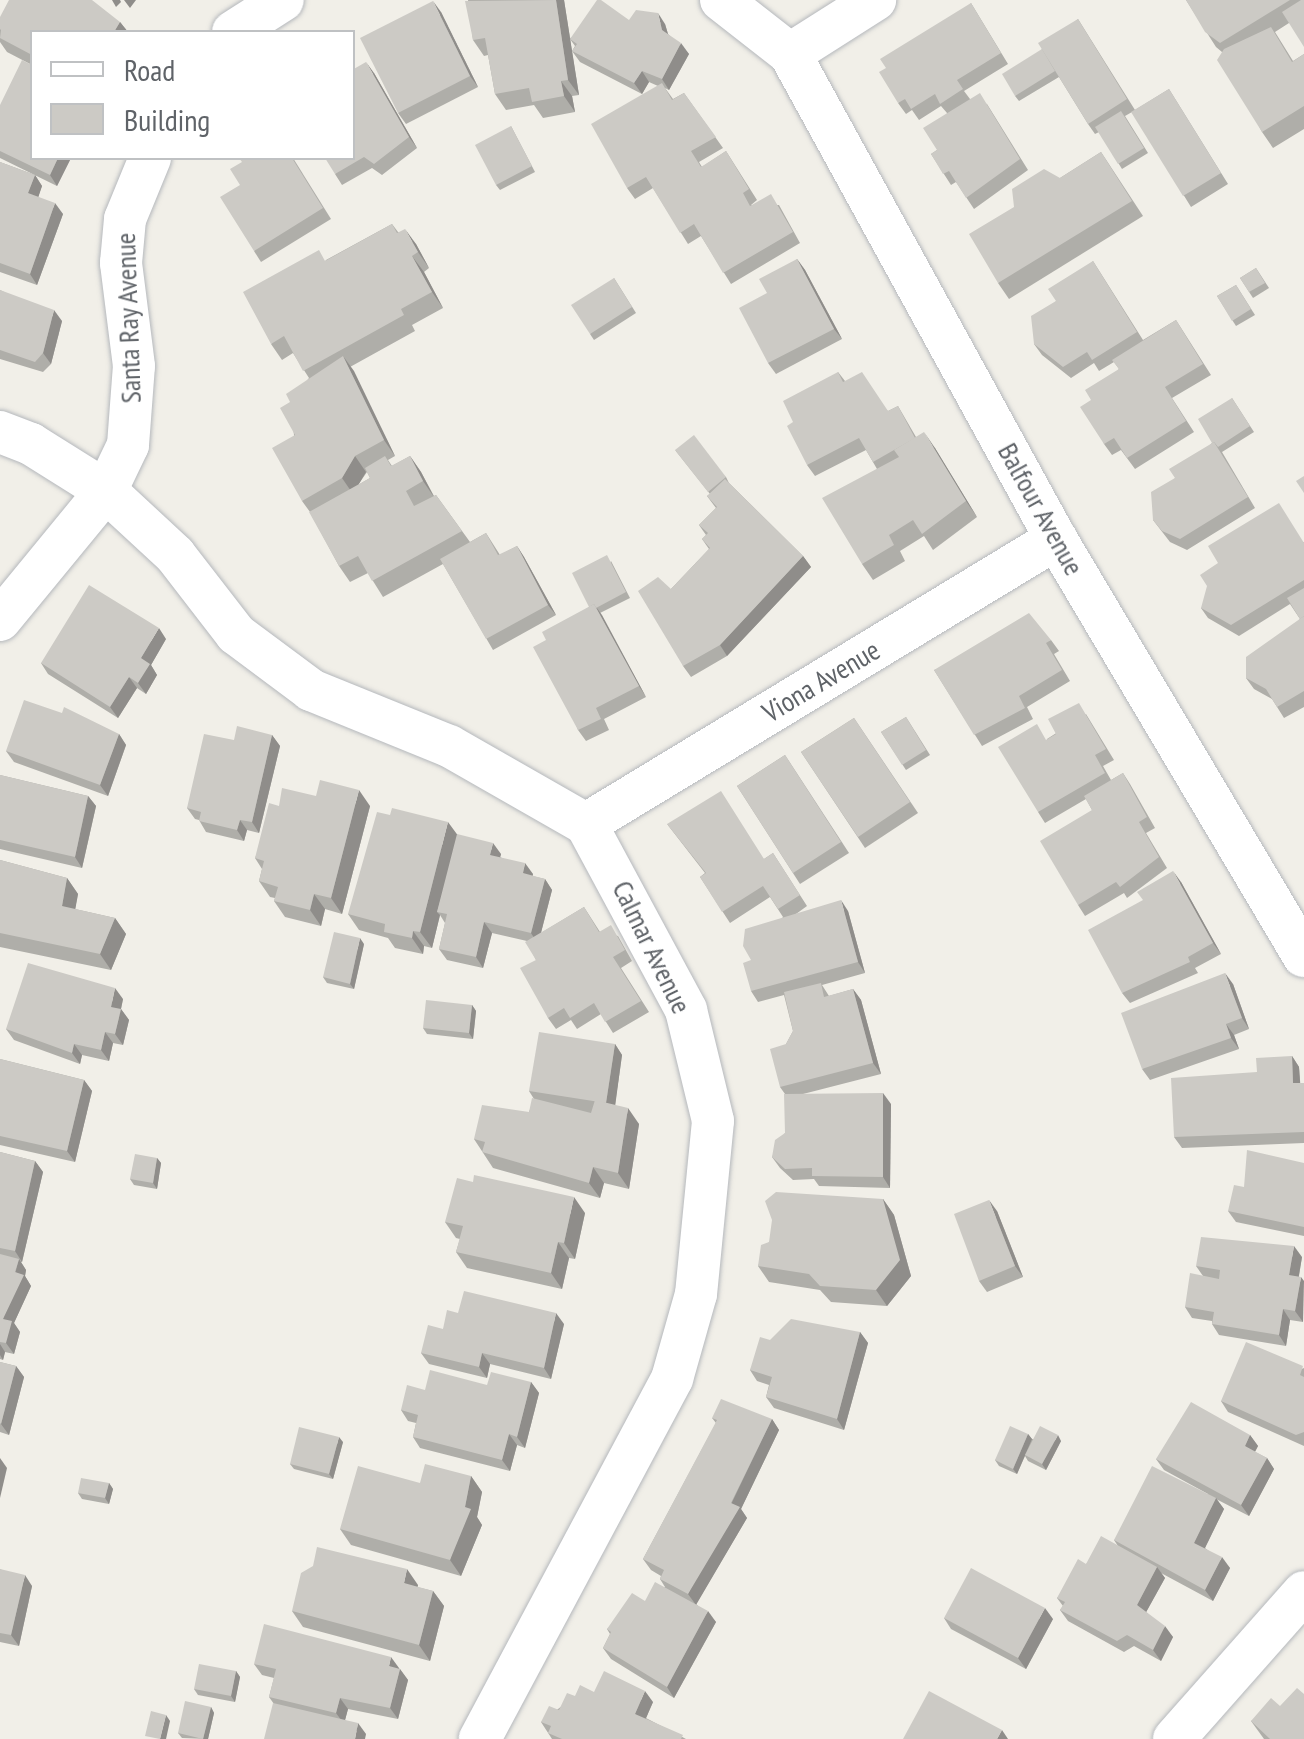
<!DOCTYPE html>
<html>
<head>
<meta charset="utf-8">
<style>
	body { margin:0 }
	#map { position:relative; width:1304px; height:1739px; overflow:hidden; background:#f1efe8; font-family:"PT Sans Narrow",sans-serif }
	div>[style] { position:absolute }
	.roads { filter:drop-shadow(0 0 2px #b5b8bc) drop-shadow(0 0 2px #b5b8bc) }
	.street>* { height:42px; margin:-21px; padding:0 21px; transform-origin:21px; border-radius:21px; background:#fff }
	.wall>* { inset:0; background:#afaea9 }
	.shaded-wall>* { inset:0; background:#8f8d8a }
	.building>* { inset:0; background:#cccac5 }
	span { translate:-50% -50%; white-space:nowrap; text-align:center; line-height:1.15; -webkit-text-stroke:9px #fff; paint-order:stroke }
	.street-label { font-size:28px; color:#5f6368 }
	.legend { position:absolute; left:30px; top:30px; width:325px; height:130px; box-sizing:border-box; background:#fff; border:2px solid #bfc1c3; margin:0; padding:12px 18px; list-style:none; font-size:30px; color:#5f6368 }
	.legend li { display:flex; align-items:center; gap:20px; height:50px }
	.legend b { width:50px; border:2px solid #bfc1c3 }
</style>
</head>
<body>
<div id="map">
	<div class="roads">
		<div class="street">
			<i style="left:721px;top:0;width:88px;rotate:38deg"></i>
			<i style="left:790px;top:54px;width:101px;rotate:-32.4deg"></i>
			<i style="left:233px;top:32px;width:59px;rotate:-32.6deg"></i>
			<i style="left:790px;top:54px;width:553px;rotate:61.26deg"></i>
			<i style="left:1056px;top:539px;width:485px;rotate:59.3deg"></i>
			<i style="left:0;top:432px;width:33px;rotate:21deg"></i>
			<i style="left:31px;top:444px;width:89px;rotate:32.1deg"></i>
			<i style="left:106px;top:491px;width:94px;rotate:42.8deg"></i>
			<i style="left:175px;top:555px;width:100px;rotate:52.3deg"></i>
			<i style="left:236px;top:634px;width:94px;rotate:36.7deg"></i>
			<i style="left:311px;top:690px;width:149px;rotate:22.1deg"></i>
			<i style="left:449px;top:746px;width:158px;rotate:29.7deg"></i>
			<i style="left:586px;top:824px;width:211px;rotate:61.7deg"></i>
			<i style="left:686px;top:1010px;width:114px;rotate:76.3deg"></i>
			<i style="left:713px;top:1121px;width:174px;rotate:95.6deg"></i>
			<i style="left:696px;top:1294px;width:88px;rotate:105.8deg"></i>
			<i style="left:672px;top:1379px;width:408px;rotate:118.1deg"></i>
			<i style="left:0;top:620px;width:167px;rotate:-50.6deg"></i>
			<i style="left:106px;top:491px;width:51px;rotate:-64.4deg"></i>
			<i style="left:128px;top:445px;width:79px;rotate:-85.7deg"></i>
			<i style="left:134px;top:366px;width:104px;rotate:-97.2deg"></i>
			<i style="left:121px;top:263px;width:44px;rotate:-84.8deg"></i>
			<i style="left:125px;top:219px;width:66px;rotate:-67.7deg"></i>
			<i style="left:586px;top:824px;width:550px;rotate:-31.23deg"></i>
			<i style="left:1174px;top:1739px;width:196px;rotate:-48.5deg"></i>
		</div>
	</div>
	<div class="wall">
		<i style="clip-path:polygon(468px 0,564px 0,570px 38px,629px 20px,665px 24px,668px 34px,689px 54px,669px 90px,665px 88px,673px 99px,684px 93px,723px 148px,699px 162px,702px 167px,726px 151px,757px 200px,751px 205px,779px 205px,800px 243px,731px 284px,701px 236px,688px 244px,653px 188px,635px 199px,627px 188px,658px 86px,649px 82px,642px 94px,580px 62px,572px 51px,575px 46px,570px 39px,579px 95px,572px 96px,575px 112px,543px 118px,534px 105px,506px 110px,495px 94px,488px 55px,484px 56px,473px 40px)"></i>
		<i style="clip-path:polygon(1186px 0,1304px 0,1289px 23px,1275px 32px,1293px 61px,1304px 54px,1304px 129px,1273px 148px,1262px 132px,1222px 52px,1216px 47px)"></i>
		<i style="clip-path:polygon(971px 3px,1008px 64px,964px 91px,970px 99px,987px 104px,1028px 170px,974px 209px,956px 182px,951px 185px,931px 154px,937px 150px,947px 113px,941px 106px,919px 120px,912px 110px,906px 114px,898px 103px)"></i>
		<i style="clip-path:polygon(441px 12px,478px 87px,406px 124px,398px 113px)"></i>
		<i style="clip-path:polygon(0 17px,120px 22px,128px 32px,32px 32px,32px 65px,7px 52px,0 42px)"></i>
		<i style="clip-path:polygon(1078px 19px,1135px 110px,1169px 89px,1228px 184px,1191px 207px,1132px 112px,1125px 116px,1148px 153px,1122px 169px,1099px 132px,1095px 134px,1088px 124px,1059px 77px,1019px 101px,1015px 96px,1042px 49px)"></i>
		<i style="clip-path:polygon(374px 73px,417px 148px,382px 175px,372px 168px,342px 185px,335px 174px)"></i>
		<i style="clip-path:polygon(0 105px,32px 158px,71px 158px,57px 186px,0 158px)"></i>
		<i style="clip-path:polygon(511px 126px,535px 172px,500px 190px,496px 185px)"></i>
		<i style="clip-path:polygon(1101px 152px,1143px 216px,1009px 299px,998px 283px,1060px 178px)"></i>
		<i style="clip-path:polygon(293px 158px,331px 219px,261px 262px,254px 251px)"></i>
		<i style="clip-path:polygon(0 162px,35px 175px,42px 186px,38px 197px,63px 214px,37px 285px,0 272px)"></i>
		<i style="clip-path:polygon(evenodd,392px 224px,398px 232px,416px 244px,429px 268px,424px 272px,443px 308px,412px 325px,415px 331px,350px 367px,395px 456px,388px 460px,392px 466px,410px 456px,421px 472px,434px 496px,436px 495px,470px 542px,486px 533px,500px 555px,517px 546px,524px 557px,556px 615px,493px 650px,443px 564px,383px 597px,368px 573px,350px 582px,339px 566px,310px 512px,302px 501px,290px 402px,309px 378px,293px 353px,282px 360px,271px 344px,326px 260px,392px 224px,367px 472px,370px 478px,358px 485px,367px 472px)"></i>
		<i style="clip-path:polygon(797px 259px,805px 270px,842px 339px,776px 374px,768px 363px,767px 293px)"></i>
		<i style="clip-path:polygon(1093px 261px,1143px 340px,1176px 320px,1211px 375px,1172px 398px,1194px 432px,1135px 469px,1121px 450px,1112px 455px,1104px 444px,1091px 400px,1119px 369px,1114px 362px,1099px 371px,1094px 363px,1071px 378px,1042px 355px,1034px 344px,1056px 301px)"></i>
		<i style="clip-path:polygon(1256px 268px,1269px 288px,1253px 298px,1240px 278px)"></i>
		<i style="clip-path:polygon(614px 278px,636px 313px,594px 340px,590px 334px)"></i>
		<i style="clip-path:polygon(1236px 285px,1255px 315px,1236px 326px,1217px 296px)"></i>
		<i style="clip-path:polygon(0 290px,62px 321px,51px 364px,43px 372px,0 359px)"></i>
		<i style="clip-path:polygon(838px 372px,845px 381px,888px 411px,898px 406px,916px 437px,935px 448px,977px 517px,933px 550px,924px 536px,900px 551px,905px 561px,873px 580px,862px 564px,877px 469px,866px 450px,815px 476px,807px 465px)"></i>
		<i style="clip-path:polygon(1232px 398px,1254px 432px,1222px 452px,1255px 508px,1187px 550px,1170px 542px,1153px 520px,1175px 478px,1212px 443px)"></i>
		<i style="clip-path:polygon(675px 450px,726px 477px,729px 483px,803px 556px,811px 567px,727px 656px,691px 677px,683px 666px,671px 589px,709px 549px,702px 539px,706px 535px,699px 525px,716px 508px,707px 496px,710px 494px)"></i>
		<i style="clip-path:polygon(1304px 542px,1304px 707px,1284px 718px,1272px 699px,1254px 689px,1246px 678px,1300px 619px,1290px 604px,1239px 636px,1208px 618px,1201px 608px)"></i>
		<i style="clip-path:polygon(611px 561px,630px 598px,600px 613px,646px 697px,604px 719px,609px 730px,586px 741px,578px 730px,546px 640px,589px 607px)"></i>
		<i style="clip-path:polygon(166px 639px,151px 665px,157px 675px,146px 694px,137px 688px,118px 718px,48px 674px,41px 663px)"></i>
		<i style="clip-path:polygon(1051px 640px,1059px 651px,1054px 654px,1070px 681px,1027px 707px,1033px 719px,982px 746px,934px 670px)"></i>
		<i style="clip-path:polygon(1086px 714px,1114px 760px,1103px 766px,1111px 780px,1123px 773px,1130px 784px,1155px 828px,1146px 833px,1167px 868px,1127px 898px,1124px 893px,1085px 916px,1078px 905px,1092px 810px,1086px 799px,1045px 823px,1038px 812px,1047px 739px)"></i>
		<i style="clip-path:polygon(906px 717px,930px 755px,906px 770px,881px 732px)"></i>
		<i style="clip-path:polygon(854px 718px,918px 813px,865px 848px,801px 752px)"></i>
		<i style="clip-path:polygon(119px 734px,126px 745px,108px 796px,14px 762px,6px 751px)"></i>
		<i style="clip-path:polygon(272px 735px,280px 746px,259px 833px,247px 830px,244px 841px,206px 832px,199px 820px,195px 819px,187px 808px,234px 740px)"></i>
		<i style="clip-path:polygon(785px 755px,849px 853px,800px 884px,737px 786px)"></i>
		<i style="clip-path:polygon(0 775px,88px 796px,96px 806px,82px 868px,0 849px)"></i>
		<i style="clip-path:polygon(316px 796px,370px 806px,342px 914px,325px 909px,321px 926px,285px 917px,274px 901px,275px 898px,270px 897px,259px 881px,262px 869px,255px 858px,279px 806px)"></i>
		<i style="clip-path:polygon(667px 824px,764px 859px,773px 853px,807px 906px,796px 914px,848px 911px,865px 973px,822px 985px,829px 996px,853px 989px,861px 1000px,881px 1074px,803px 1094px,891px 1104px,890px 1188px,819px 1186px,814px 1179px,793px 1180px,780px 1168px,772px 1157px,785px 1133px,785px 1094px,780px 1087px,786px 1044px,793px 1031px,784px 995px,758px 1002px,751px 991px,751px 960px,783px 917px,770px 897px,730px 923px,700px 877px,705px 873px)"></i>
		<i style="clip-path:polygon(457px 835px,501px 854px,500px 857px,533px 874px,532px 876px,545px 879px,552px 890px,541px 933px,584px 907px,600px 932px,618px 936px,632px 961px,621px 968px,649px 1012px,613px 1033px,601px 1014px,577px 1029px,571px 1020px,556px 1029px,548px 1018px,536px 960px,527px 941px,492px 933px,483px 968px,447px 960px,439px 949px,445px 923px,440px 915px,432px 948px,424px 946px,423px 954px,395px 948px,388px 938px,359px 930px,348px 914px)"></i>
		<i style="clip-path:polygon(0 860px,67px 878px,78px 894px,75px 909px,115px 918px,126px 934px,111px 970px,0 947px)"></i>
		<i style="clip-path:polygon(1181px 882px,1221px 954px,1195px 968px,1198px 973px,1130px 1003px,1122px 993px)"></i>
		<i style="clip-path:polygon(364px 944px,354px 989px,327px 983px,323px 977px)"></i>
		<i style="clip-path:polygon(1233px 984px,1249px 1029px,1234px 1035px,1239px 1049px,1150px 1080px,1142px 1069px)"></i>
		<i style="clip-path:polygon(123px 999px,121px 1009px,129px 1020px,123px 1045px,113px 1043px,109px 1061px,82px 1055px,80px 1064px,14px 1040px,6px 1029px)"></i>
		<i style="clip-path:polygon(472px 1005px,476px 1011px,473px 1039px,427px 1034px,423px 1028px)"></i>
		<i style="clip-path:polygon(615px 1044px,622px 1055px,615px 1105px,639px 1124px,629px 1189px,604px 1183px,600px 1198px,493px 1168px,474px 1139px,529px 1112px,534px 1099px,529px 1091px)"></i>
		<i style="clip-path:polygon(1292px 1056px,1299px 1067px,1300px 1083px,1304px 1083px,1304px 1143px,1182px 1148px,1174px 1137px,1257px 1072px)"></i>
		<i style="clip-path:polygon(0 1059px,84px 1080px,92px 1091px,75px 1162px,0 1145px)"></i>
		<i style="clip-path:polygon(0 1152px,35px 1161px,43px 1172px,22px 1262px,21px 1262px,26px 1270px,25px 1276px,31px 1286px,14px 1323px,20px 1332px,14px 1354px,5px 1352px,3px 1360px,0 1359px)"></i>
		<i style="clip-path:polygon(157px 1158px,161px 1163px,157px 1189px,134px 1185px,130px 1179px)"></i>
		<i style="clip-path:polygon(1304px 1163px,1304px 1236px,1236px 1222px,1228px 1211px)"></i>
		<i style="clip-path:polygon(883px 1199px,894px 1215px,911px 1276px,887px 1306px,831px 1302px,820px 1290px,769px 1282px,758px 1266px,769px 1242px)"></i>
		<i style="clip-path:polygon(997px 1211px,1023px 1277px,987px 1292px,979px 1281px)"></i>
		<i style="clip-path:polygon(585px 1213px,575px 1259px,569px 1258px,562px 1289px,467px 1268px,456px 1252px,460px 1239px,456px 1238px,445px 1222px)"></i>
		<i style="clip-path:polygon(1302px 1257px,1299px 1276px,1303px 1322px,1290px 1320px,1286px 1346px,1219px 1335px,1212px 1324px,1212px 1321px,1192px 1318px,1185px 1307px,1203px 1276px,1196px 1266px)"></i>
		<i style="clip-path:polygon(458px 1313px,564px 1324px,551px 1379px,490px 1364px,487px 1378px,429px 1364px,421px 1353px)"></i>
		<i style="clip-path:polygon(860px 1332px,868px 1343px,844px 1430px,774px 1408px,766px 1397px,769px 1385px,757px 1381px,750px 1370px,770px 1340px)"></i>
		<i style="clip-path:polygon(0 1362px,16px 1366px,24px 1377px,9px 1435px,0 1432px)"></i>
		<i style="clip-path:polygon(1304px 1368px,1304px 1446px,1228px 1412px,1221px 1401px)"></i>
		<i style="clip-path:polygon(531px 1382px,539px 1393px,525px 1448px,517px 1445px,510px 1471px,420px 1448px,413px 1437px,416px 1423px,408px 1421px,401px 1410px,425px 1390px)"></i>
		<i style="clip-path:polygon(712px 1418px,772px 1419px,779px 1430px,741px 1509px,747px 1518px,696px 1604px,716px 1622px,674px 1698px,611px 1659px,603px 1648px,610px 1634px,607px 1629px,665px 1587px,660px 1579px,661px 1576px,651px 1570px,643px 1559px,716px 1423px)"></i>
		<i style="clip-path:polygon(1028px 1434px,1032px 1439px,1061px 1441px,1046px 1470px,1028px 1461px,1025px 1456px,1017px 1474px,999px 1466px,995px 1460px)"></i>
		<i style="clip-path:polygon(1250px 1435px,1258px 1446px,1255px 1452px,1267px 1458px,1274px 1469px,1249px 1516px,1216px 1499px,1224px 1509px,1205px 1548px,1230px 1568px,1213px 1601px,1161px 1573px,1165px 1578px,1146px 1612px,1173px 1637px,1161px 1661px,1134px 1646px,1124px 1652px,1068px 1621px,1060px 1610px,1063px 1606px,1057px 1598px,1086px 1564px,1118px 1546px,1114px 1540px,1208px 1494px,1164px 1470px,1156px 1459px)"></i>
		<i style="clip-path:polygon(343px 1442px,333px 1479px,294px 1469px,290px 1464px)"></i>
		<i style="clip-path:polygon(471px 1476px,482px 1492px,477px 1517px,482px 1525px,461px 1576px,351px 1545px,340px 1529px,420px 1483px)"></i>
		<i style="clip-path:polygon(109px 1483px,113px 1489px,109px 1504px,82px 1499px,78px 1493px)"></i>
		<i style="clip-path:polygon(0 1569px,32px 1586px,19px 1646px,0 1642px)"></i>
		<i style="clip-path:polygon(418px 1585px,417px 1587px,433px 1591px,444px 1606px,430px 1661px,303px 1627px,292px 1611px)"></i>
		<i style="clip-path:polygon(944px 1618px,1053px 1619px,1026px 1669px,951px 1629px)"></i>
		<i style="clip-path:polygon(254px 1664px,399px 1668px,408px 1680px,398px 1719px,348px 1709px,345px 1720px,366px 1734px,274px 1704px,269px 1697px,274px 1678px,262px 1675px)"></i>
		<i style="clip-path:polygon(236px 1671px,240px 1677px,235px 1702px,198px 1695px,194px 1689px)"></i>
		<i style="clip-path:polygon(594px 1692px,653px 1702px,646px 1718px,686px 1739px,552px 1739px,541px 1722px,575px 1696px)"></i>
		<i style="clip-path:polygon(1280px 1706px,1304px 1739px,1264px 1739px,1251px 1721px)"></i>
		<i style="clip-path:polygon(211px 1707px,214px 1713px,208px 1739px,182px 1738px,178px 1733px)"></i>
	</div>
	<div class="shaded-wall">
		<i style="clip-path:polygon(112px 0,120px 0,121px 2px,116px 7px)"></i>
		<i style="clip-path:polygon(124px 0,136px 0,130px 8px)"></i>
		<i style="clip-path:polygon(556px 0,564px 0,579px 95px,568px 80px)"></i>
		<i style="clip-path:polygon(433px 1px,441px 12px,478px 87px,470px 76px)"></i>
		<i style="clip-path:polygon(658px 13px,665px 24px,670px 41px,662px 30px)"></i>
		<i style="clip-path:polygon(120px 22px,128px 32px,114px 32px)"></i>
		<i style="clip-path:polygon(681px 43px,689px 54px,669px 90px,662px 79px)"></i>
		<i style="clip-path:polygon(366px 62px,374px 73px,417px 148px,409px 137px)"></i>
		<i style="clip-path:polygon(642px 71px,649px 82px,642px 94px,634px 83px)"></i>
		<i style="clip-path:polygon(561px 81px,572px 96px,575px 112px,564px 96px)"></i>
		<i style="clip-path:polygon(58px 158px,71px 158px,57px 186px,50px 175px)"></i>
		<i style="clip-path:polygon(35px 175px,42px 186px,36px 204px,28px 193px)"></i>
		<i style="clip-path:polygon(55px 203px,63px 214px,37px 285px,30px 274px)"></i>
		<i style="clip-path:polygon(405px 229px,416px 244px,429px 268px,418px 252px)"></i>
		<i style="clip-path:polygon(412px 256px,424px 272px,443px 308px,432px 292px)"></i>
		<i style="clip-path:polygon(797px 259px,805px 270px,842px 339px,834px 329px)"></i>
		<i style="clip-path:polygon(54px 310px,62px 321px,51px 364px,43px 353px)"></i>
		<i style="clip-path:polygon(343px 356px,354px 371px,395px 456px,384px 440px)"></i>
		<i style="clip-path:polygon(924px 432px,935px 448px,977px 517px,966px 501px)"></i>
		<i style="clip-path:polygon(355px 456px,366px 472px,353px 494px,342px 478px)"></i>
		<i style="clip-path:polygon(410px 456px,421px 472px,434px 497px,423px 481px)"></i>
		<i style="clip-path:polygon(517px 546px,524px 557px,556px 615px,548px 605px)"></i>
		<i style="clip-path:polygon(803px 556px,811px 567px,727px 656px,720px 645px)"></i>
		<i style="clip-path:polygon(594px 604px,602px 615px,646px 697px,639px 686px)"></i>
		<i style="clip-path:polygon(159px 628px,166px 639px,151px 665px,157px 675px,146px 694px,138px 683px,141px 658px)"></i>
		<i style="clip-path:polygon(129px 677px,137px 688px,118px 718px,110px 707px)"></i>
		<i style="clip-path:polygon(119px 734px,126px 745px,108px 796px,100px 785px)"></i>
		<i style="clip-path:polygon(272px 735px,280px 746px,259px 833px,252px 822px)"></i>
		<i style="clip-path:polygon(359px 790px,370px 806px,342px 914px,331px 898px)"></i>
		<i style="clip-path:polygon(88px 796px,96px 806px,82px 868px,75px 857px)"></i>
		<i style="clip-path:polygon(240px 820px,247px 830px,244px 841px,237px 830px)"></i>
		<i style="clip-path:polygon(448px 822px,459px 837px,437px 912px,440px 915px,432px 948px,420px 932px)"></i>
		<i style="clip-path:polygon(493px 843px,501px 854px,498px 866px,490px 855px)"></i>
		<i style="clip-path:polygon(525px 863px,533px 874px,531px 884px,523px 873px)"></i>
		<i style="clip-path:polygon(1173px 871px,1181px 882px,1221px 954px,1213px 943px)"></i>
		<i style="clip-path:polygon(67px 878px,78px 894px,73px 922px,62px 906px)"></i>
		<i style="clip-path:polygon(545px 879px,552px 890px,538px 944px,531px 933px)"></i>
		<i style="clip-path:polygon(314px 894px,325px 909px,321px 926px,310px 910px)"></i>
		<i style="clip-path:polygon(841px 900px,848px 911px,865px 973px,858px 962px)"></i>
		<i style="clip-path:polygon(115px 918px,126px 934px,111px 970px,100px 954px)"></i>
		<i style="clip-path:polygon(484px 922px,492px 933px,483px 968px,476px 957px)"></i>
		<i style="clip-path:polygon(413px 931px,424px 946px,423px 954px,412px 938px)"></i>
		<i style="clip-path:polygon(360px 938px,364px 944px,354px 989px,350px 984px)"></i>
		<i style="clip-path:polygon(1225px 973px,1233px 984px,1249px 1029px,1242px 1018px)"></i>
		<i style="clip-path:polygon(115px 988px,123px 999px,119px 1018px,111px 1007px)"></i>
		<i style="clip-path:polygon(853px 989px,861px 1000px,881px 1074px,873px 1063px)"></i>
		<i style="clip-path:polygon(472px 1005px,476px 1011px,473px 1039px,469px 1033px)"></i>
		<i style="clip-path:polygon(121px 1009px,129px 1020px,123px 1045px,115px 1034px)"></i>
		<i style="clip-path:polygon(1226px 1024px,1234px 1035px,1239px 1049px,1231px 1038px)"></i>
		<i style="clip-path:polygon(105px 1032px,113px 1043px,109px 1061px,101px 1050px)"></i>
		<i style="clip-path:polygon(74px 1044px,82px 1055px,80px 1064px,72px 1053px)"></i>
		<i style="clip-path:polygon(615px 1044px,622px 1055px,614px 1114px,606px 1103px)"></i>
		<i style="clip-path:polygon(1292px 1056px,1299px 1067px,1301px 1094px,1293px 1083px)"></i>
		<i style="clip-path:polygon(84px 1080px,92px 1091px,75px 1162px,67px 1151px)"></i>
		<i style="clip-path:polygon(883px 1093px,891px 1104px,890px 1188px,883px 1177px)"></i>
		<i style="clip-path:polygon(628px 1108px,639px 1124px,629px 1189px,618px 1173px)"></i>
		<i style="clip-path:polygon(157px 1158px,161px 1163px,157px 1189px,153px 1183px)"></i>
		<i style="clip-path:polygon(35px 1161px,43px 1172px,22px 1262px,15px 1251px)"></i>
		<i style="clip-path:polygon(593px 1167px,604px 1183px,600px 1198px,589px 1183px)"></i>
		<i style="clip-path:polygon(574px 1197px,585px 1213px,575px 1259px,564px 1243px)"></i>
		<i style="clip-path:polygon(883px 1199px,894px 1215px,911px 1276px,887px 1306px,876px 1290px)"></i>
		<i style="clip-path:polygon(989px 1200px,997px 1211px,1023px 1277px,1015px 1266px)"></i>
		<i style="clip-path:polygon(558px 1242px,569px 1258px,562px 1289px,551px 1273px)"></i>
		<i style="clip-path:polygon(1294px 1246px,1302px 1257px,1297px 1286px,1289px 1275px)"></i>
		<i style="clip-path:polygon(19px 1259px,26px 1270px,25px 1276px,31px 1286px,14px 1323px,20px 1332px,14px 1354px,6px 1343px,3px 1319px)"></i>
		<i style="clip-path:polygon(1301px 1277px,1304px 1281px,1303px 1322px,1295px 1311px)"></i>
		<i style="clip-path:polygon(1283px 1309px,1290px 1320px,1286px 1346px,1279px 1335px)"></i>
		<i style="clip-path:polygon(556px 1313px,564px 1324px,551px 1379px,544px 1368px)"></i>
		<i style="clip-path:polygon(860px 1332px,868px 1343px,844px 1430px,837px 1419px)"></i>
		<i style="clip-path:polygon(0 1344px,5px 1352px,3px 1360px,0 1355px)"></i>
		<i style="clip-path:polygon(482px 1353px,490px 1364px,487px 1378px,479px 1367px)"></i>
		<i style="clip-path:polygon(16px 1366px,24px 1377px,9px 1435px,1px 1424px)"></i>
		<i style="clip-path:polygon(531px 1382px,539px 1393px,525px 1448px,517px 1437px)"></i>
		<i style="clip-path:polygon(772px 1419px,779px 1430px,741px 1509px,747px 1518px,696px 1605px,688px 1594px)"></i>
		<i style="clip-path:polygon(509px 1434px,517px 1445px,510px 1471px,502px 1460px)"></i>
		<i style="clip-path:polygon(1028px 1434px,1032px 1439px,1017px 1474px,1013px 1469px)"></i>
		<i style="clip-path:polygon(1058px 1435px,1061px 1441px,1046px 1470px,1042px 1464px)"></i>
		<i style="clip-path:polygon(1250px 1435px,1258px 1446px,1252px 1457px,1245px 1446px)"></i>
		<i style="clip-path:polygon(339px 1437px,343px 1442px,333px 1479px,329px 1474px)"></i>
		<i style="clip-path:polygon(0 1458px,7px 1468px,0 1498px)"></i>
		<i style="clip-path:polygon(1267px 1458px,1274px 1469px,1249px 1516px,1241px 1505px)"></i>
		<i style="clip-path:polygon(471px 1476px,482px 1492px,477px 1517px,482px 1525px,461px 1576px,450px 1560px,465px 1507px)"></i>
		<i style="clip-path:polygon(109px 1483px,113px 1489px,109px 1504px,105px 1498px)"></i>
		<i style="clip-path:polygon(1216px 1498px,1224px 1509px,1202px 1554px,1194px 1543px)"></i>
		<i style="clip-path:polygon(1222px 1557px,1230px 1568px,1213px 1601px,1205px 1590px)"></i>
		<i style="clip-path:polygon(1157px 1567px,1165px 1578px,1144px 1616px,1137px 1605px)"></i>
		<i style="clip-path:polygon(407px 1569px,418px 1585px,415px 1599px,404px 1583px)"></i>
		<i style="clip-path:polygon(25px 1575px,32px 1586px,19px 1646px,11px 1635px)"></i>
		<i style="clip-path:polygon(433px 1591px,444px 1606px,430px 1661px,419px 1645px)"></i>
		<i style="clip-path:polygon(1045px 1608px,1053px 1619px,1026px 1669px,1018px 1658px)"></i>
		<i style="clip-path:polygon(708px 1611px,716px 1622px,674px 1698px,667px 1687px)"></i>
		<i style="clip-path:polygon(1165px 1626px,1173px 1637px,1161px 1661px,1153px 1650px)"></i>
		<i style="clip-path:polygon(391px 1657px,399px 1668px,397px 1677px,389px 1666px)"></i>
		<i style="clip-path:polygon(400px 1669px,408px 1680px,398px 1719px,390px 1708px)"></i>
		<i style="clip-path:polygon(236px 1671px,240px 1677px,235px 1702px,231px 1696px)"></i>
		<i style="clip-path:polygon(645px 1691px,653px 1702px,643px 1725px,635px 1714px)"></i>
		<i style="clip-path:polygon(340px 1698px,348px 1709px,344px 1724px,336px 1713px)"></i>
		<i style="clip-path:polygon(211px 1707px,214px 1713px,208px 1739px,203px 1739px)"></i>
		<i style="clip-path:polygon(166px 1715px,170px 1721px,166px 1739px,160px 1739px)"></i>
		<i style="clip-path:polygon(358px 1723px,366px 1734px,365px 1739px,355px 1739px)"></i>
		<i style="clip-path:polygon(1002px 1730px,1008px 1739px,997px 1739px)"></i>
	</div>
	<div class="building">
		<i style="clip-path:polygon(9px 0,92px 0,120px 22px,114px 32px,32px 32px,32px 55px,0 38px,1px 30px,0 29px,0 17px)"></i>
		<i style="clip-path:polygon(556px 0,568px 80px,561px 81px,564px 96px,532px 102px,529px 88px,495px 94px,485px 38px,473px 40px,465px 1px)"></i>
		<i style="clip-path:polygon(597px 0,601px 0,629px 20px,636px 10px,658px 13px,662px 30px,681px 43px,662px 79px,642px 71px,634px 83px,572px 51px,577px 44px,570px 39px)"></i>
		<i style="clip-path:polygon(1186px 0,1290px 0,1220px 43px,1205px 32px)"></i>
		<i style="clip-path:polygon(1301px 0,1304px 0,1304px 47px,1282px 12px)"></i>
		<i style="clip-path:polygon(433px 1px,470px 76px,398px 113px,360px 38px)"></i>
		<i style="clip-path:polygon(971px 3px,1001px 53px,957px 80px,963px 89px,940px 104px,935px 94px,911px 109px,905px 99px,898px 103px,879px 72px,886px 68px,880px 59px)"></i>
		<i style="clip-path:polygon(1078px 19px,1127px 99px,1088px 124px,1038px 43px)"></i>
		<i style="clip-path:polygon(1271px 27px,1292px 62px,1304px 54px,1304px 106px,1262px 132px,1217px 60px,1224px 49px)"></i>
		<i style="clip-path:polygon(1042px 49px,1055px 71px,1015px 96px,1002px 74px)"></i>
		<i style="clip-path:polygon(22px 60px,32px 65px,32px 158px,58px 158px,50px 175px,0 151px,0 105px)"></i>
		<i style="clip-path:polygon(366px 62px,409px 137px,374px 164px,364px 157px,335px 174px,325px 158px,352px 158px,352px 70px)"></i>
		<i style="clip-path:polygon(662px 83px,672px 100px,684px 93px,716px 137px,691px 151px,701px 167px,726px 151px,749px 189px,743px 193px,750px 206px,771px 194px,793px 232px,723px 273px,694px 224px,680px 233px,646px 177px,627px 188px,591px 124px)"></i>
		<i style="clip-path:polygon(1169px 89px,1221px 173px,1183px 196px,1131px 112px)"></i>
		<i style="clip-path:polygon(980px 93px,1020px 159px,966px 198px,949px 171px,943px 174px,931px 154px,937px 150px,923px 128px)"></i>
		<i style="clip-path:polygon(1121px 111px,1144px 148px,1118px 164px,1095px 127px)"></i>
		<i style="clip-path:polygon(511px 126px,532px 166px,496px 185px,475px 145px)"></i>
		<i style="clip-path:polygon(1101px 152px,1132px 201px,998px 283px,969px 234px,1014px 207px,1012px 189px,1044px 169px,1060px 178px)"></i>
		<i style="clip-path:polygon(239px 158px,292px 158px,323px 208px,254px 251px,220px 197px,240px 185px,230px 169px,242px 162px)"></i>
		<i style="clip-path:polygon(0 162px,35px 175px,28px 193px,55px 203px,30px 274px,0 263px)"></i>
		<i style="clip-path:polygon(392px 224px,397px 233px,405px 229px,418px 252px,412px 256px,432px 292px,401px 309px,404px 315px,303px 371px,284px 336px,271px 344px,243px 292px,319px 250px,325px 261px)"></i>
		<i style="clip-path:polygon(797px 259px,834px 329px,768px 363px,739px 308px,767px 293px,759px 279px)"></i>
		<i style="clip-path:polygon(1093px 261px,1137px 332px,1092px 360px,1087px 352px,1063px 367px,1034px 344px,1031px 316px,1056px 301px,1048px 289px)"></i>
		<i style="clip-path:polygon(1256px 268px,1265px 283px,1249px 292px,1240px 278px)"></i>
		<i style="clip-path:polygon(614px 278px,632px 307px,590px 334px,571px 305px)"></i>
		<i style="clip-path:polygon(1236px 285px,1251px 309px,1232px 321px,1217px 296px)"></i>
		<i style="clip-path:polygon(0 290px,54px 310px,43px 353px,35px 362px,0 350px)"></i>
		<i style="clip-path:polygon(1176px 320px,1203px 364px,1165px 387px,1186px 421px,1127px 458px,1114px 438px,1104px 444px,1080px 407px,1091px 400px,1085px 390px,1119px 369px,1112px 360px)"></i>
		<i style="clip-path:polygon(343px 356px,384px 440px,355px 456px,342px 478px,302px 501px,272px 448px,295px 435px,280px 408px,290px 402px,286px 394px)"></i>
		<i style="clip-path:polygon(838px 372px,843px 382px,862px 372px,888px 411px,898px 406px,915px 438px,873px 462px,859px 438px,807px 465px,787px 426px,793px 422px,783px 401px)"></i>
		<i style="clip-path:polygon(1232px 398px,1250px 426px,1218px 447px,1214px 442px,1212px 443px,1198px 419px)"></i>
		<i style="clip-path:polygon(924px 432px,966px 501px,922px 534px,913px 520px,889px 535px,894px 545px,862px 564px,822px 498px,899px 457px,894px 450px)"></i>
		<i style="clip-path:polygon(694px 435px,726px 477px,708px 492px,675px 450px)"></i>
		<i style="clip-path:polygon(1214px 442px,1248px 497px,1180px 539px,1162px 531px,1153px 520px,1151px 492px,1175px 478px,1169px 469px)"></i>
		<i style="clip-path:polygon(385px 456px,391px 466px,410px 456px,423px 481px,406px 491px,414px 506px,436px 495px,462px 531px,372px 581px,358px 556px,339px 566px,309px 512px,370px 478px,365px 468px)"></i>
		<i style="clip-path:polygon(1304px 476px,1304px 493px,1296px 481px)"></i>
		<i style="clip-path:polygon(725px 479px,803px 556px,720px 645px,683px 666px,638px 591px,658px 577px,671px 589px,710px 548px,702px 539px,708px 533px,699px 525px,717px 507px,707px 496px)"></i>
		<i style="clip-path:polygon(1279px 503px,1304px 543px,1304px 580px,1231px 625px,1201px 608px,1207px 586px,1200px 575px,1218px 563px,1208px 546px)"></i>
		<i style="clip-path:polygon(486px 533px,498px 555px,517px 546px,548px 605px,486px 639px,440px 559px)"></i>
		<i style="clip-path:polygon(607px 555px,626px 592px,596px 608px,594px 604px,589px 607px,572px 573px)"></i>
		<i style="clip-path:polygon(89px 585px,159px 628px,141px 658px,150px 664px,138px 683px,129px 677px,110px 707px,41px 663px)"></i>
		<i style="clip-path:polygon(1304px 588px,1304px 616px,1300px 619px,1287px 598px)"></i>
		<i style="clip-path:polygon(594px 604px,639px 686px,596px 708px,601px 719px,578px 730px,533px 647px,546px 640px,542px 632px)"></i>
		<i style="clip-path:polygon(1029px 613px,1051px 640px,1046px 643px,1062px 670px,1019px 696px,1025px 708px,974px 735px,934px 670px)"></i>
		<i style="clip-path:polygon(1304px 616px,1304px 691px,1277px 707px,1266px 689px,1246px 678px,1246px 657px)"></i>
		<i style="clip-path:polygon(24px 700px,62px 713px,64px 707px,119px 734px,100px 785px,6px 751px)"></i>
		<i style="clip-path:polygon(1079px 703px,1106px 749px,1095px 755px,1105px 773px,1038px 812px,998px 747px,1037px 724px,1046px 740px,1056px 734px,1048px 719px)"></i>
		<i style="clip-path:polygon(906px 717px,926px 750px,902px 765px,881px 732px)"></i>
		<i style="clip-path:polygon(854px 718px,910px 802px,858px 837px,801px 752px)"></i>
		<i style="clip-path:polygon(237px 726px,272px 735px,252px 822px,240px 820px,237px 830px,199px 821px,201px 812px,187px 808px,204px 734px,234px 740px)"></i>
		<i style="clip-path:polygon(785px 755px,841px 842px,793px 873px,737px 786px)"></i>
		<i style="clip-path:polygon(1123px 773px,1147px 817px,1139px 822px,1159px 857px,1120px 887px,1116px 882px,1078px 905px,1040px 841px,1092px 810px,1084px 796px)"></i>
		<i style="clip-path:polygon(0 775px,88px 796px,75px 857px,0 840px)"></i>
		<i style="clip-path:polygon(320px 780px,359px 790px,331px 898px,314px 894px,310px 910px,274px 901px,278px 887px,259px 881px,264px 861px,255px 858px,269px 803px,279px 806px,282px 788px,316px 796px)"></i>
		<i style="clip-path:polygon(721px 791px,764px 859px,773px 853px,800px 895px,778px 909px,763px 886px,722px 912px,700px 877px,706px 873px,667px 824px)"></i>
		<i style="clip-path:polygon(392px 808px,448px 822px,420px 932px,413px 931px,412px 938px,384px 932px,385px 924px,348px 914px,377px 812px,390px 815px)"></i>
		<i style="clip-path:polygon(457px 834px,493px 843px,490px 855px,525px 863px,523px 873px,545px 879px,531px 933px,484px 922px,476px 957px,439px 949px,447px 914px,437px 912px)"></i>
		<i style="clip-path:polygon(0 860px,67px 878px,62px 906px,115px 918px,100px 954px,0 933px)"></i>
		<i style="clip-path:polygon(1173px 871px,1213px 943px,1188px 957px,1190px 962px,1122px 993px,1088px 930px,1143px 900px,1137px 892px)"></i>
		<i style="clip-path:polygon(841px 900px,858px 962px,751px 991px,743px 963px,751px 960px,743px 946px,745px 929px)"></i>
		<i style="clip-path:polygon(584px 907px,599px 932px,611px 925px,625px 950px,613px 957px,641px 1001px,605px 1022px,594px 1003px,570px 1018px,564px 1008px,548px 1018px,520px 968px,536px 960px,525px 942px)"></i>
		<i style="clip-path:polygon(334px 932px,360px 938px,350px 984px,323px 977px)"></i>
		<i style="clip-path:polygon(28px 963px,115px 988px,111px 1007px,121px 1009px,115px 1034px,105px 1032px,101px 1050px,74px 1044px,72px 1053px,6px 1029px)"></i>
		<i style="clip-path:polygon(1225px 973px,1242px 1018px,1226px 1024px,1231px 1038px,1142px 1069px,1121px 1013px)"></i>
		<i style="clip-path:polygon(821px 983px,824px 997px,853px 989px,873px 1063px,780px 1087px,770px 1049px,786px 1044px,793px 1031px,784px 992px)"></i>
		<i style="clip-path:polygon(426px 1000px,472px 1005px,469px 1033px,423px 1028px)"></i>
		<i style="clip-path:polygon(539px 1032px,615px 1044px,606px 1103px,529px 1091px)"></i>
		<i style="clip-path:polygon(1292px 1056px,1293px 1083px,1304px 1083px,1304px 1132px,1174px 1137px,1171px 1078px,1257px 1072px,1256px 1058px)"></i>
		<i style="clip-path:polygon(0 1059px,84px 1080px,67px 1151px,0 1136px)"></i>
		<i style="clip-path:polygon(883px 1093px,883px 1177px,812px 1176px,812px 1168px,785px 1169px,772px 1157px,775px 1140px,785px 1133px,784px 1094px)"></i>
		<i style="clip-path:polygon(532px 1098px,591px 1113px,595px 1100px,628px 1108px,618px 1173px,593px 1167px,589px 1183px,482px 1152px,485px 1142px,474px 1139px,482px 1105px,529px 1112px)"></i>
		<i style="clip-path:polygon(1247px 1150px,1304px 1163px,1304px 1227px,1228px 1211px,1234px 1185px,1244px 1187px)"></i>
		<i style="clip-path:polygon(0 1152px,35px 1161px,15px 1251px,0 1248px)"></i>
		<i style="clip-path:polygon(135px 1154px,157px 1158px,153px 1183px,130px 1179px)"></i>
		<i style="clip-path:polygon(474px 1175px,574px 1197px,564px 1243px,558px 1242px,551px 1273px,456px 1252px,463px 1226px,445px 1222px,457px 1178px,473px 1182px)"></i>
		<i style="clip-path:polygon(776px 1192px,883px 1199px,900px 1260px,876px 1290px,820px 1286px,809px 1274px,758px 1266px,761px 1245px,769px 1242px,772px 1220px,765px 1201px)"></i>
		<i style="clip-path:polygon(989px 1200px,1015px 1266px,979px 1281px,954px 1214px)"></i>
		<i style="clip-path:polygon(1201px 1237px,1294px 1246px,1289px 1275px,1301px 1277px,1295px 1311px,1283px 1309px,1279px 1335px,1212px 1324px,1214px 1312px,1185px 1307px,1190px 1273px,1219px 1279px,1220px 1270px,1196px 1266px)"></i>
		<i style="clip-path:polygon(0 1254px,19px 1259px,15px 1272px,24px 1275px,3px 1319px,12px 1321px,6px 1343px,0 1342px)"></i>
		<i style="clip-path:polygon(464px 1291px,556px 1313px,544px 1368px,482px 1353px,479px 1367px,421px 1353px,428px 1325px,443px 1329px,447px 1310px,458px 1313px)"></i>
		<i style="clip-path:polygon(791px 1319px,860px 1332px,837px 1419px,766px 1397px,772px 1377px,750px 1370px,760px 1337px,770px 1340px)"></i>
		<i style="clip-path:polygon(1246px 1342px,1303px 1366px,1300px 1375px,1304px 1377px,1304px 1432px,1296px 1435px,1221px 1401px)"></i>
		<i style="clip-path:polygon(0 1362px,16px 1366px,1px 1424px,0 1423px)"></i>
		<i style="clip-path:polygon(430px 1370px,487px 1385px,491px 1372px,531px 1382px,517px 1437px,509px 1434px,502px 1460px,413px 1437px,418px 1415px,401px 1410px,407px 1385px,425px 1390px)"></i>
		<i style="clip-path:polygon(721px 1399px,772px 1419px,731px 1503px,740px 1507px,688px 1594px,660px 1579px,664px 1570px,643px 1559px,717px 1420px,712px 1418px)"></i>
		<i style="clip-path:polygon(1191px 1402px,1250px 1435px,1245px 1446px,1267px 1458px,1241px 1505px,1156px 1459px)"></i>
		<i style="clip-path:polygon(1010px 1426px,1028px 1434px,1013px 1469px,995px 1460px)"></i>
		<i style="clip-path:polygon(1040px 1426px,1058px 1435px,1042px 1464px,1025px 1455px)"></i>
		<i style="clip-path:polygon(299px 1427px,339px 1437px,329px 1474px,290px 1464px)"></i>
		<i style="clip-path:polygon(425px 1464px,471px 1476px,465px 1507px,471px 1509px,450px 1560px,340px 1529px,358px 1466px,420px 1483px)"></i>
		<i style="clip-path:polygon(1152px 1466px,1216px 1498px,1194px 1543px,1222px 1557px,1205px 1590px,1114px 1540px)"></i>
		<i style="clip-path:polygon(81px 1478px,109px 1483px,105px 1498px,78px 1493px)"></i>
		<i style="clip-path:polygon(1101px 1536px,1157px 1567px,1137px 1605px,1165px 1626px,1153px 1650px,1127px 1635px,1117px 1641px,1060px 1610px,1065px 1602px,1057px 1598px,1078px 1559px,1086px 1564px)"></i>
		<i style="clip-path:polygon(317px 1547px,407px 1569px,404px 1583px,433px 1591px,419px 1645px,292px 1611px,301px 1573px,313px 1566px)"></i>
		<i style="clip-path:polygon(971px 1568px,1045px 1608px,1018px 1658px,944px 1618px)"></i>
		<i style="clip-path:polygon(0 1569px,25px 1575px,11px 1635px,0 1633px)"></i>
		<i style="clip-path:polygon(655px 1582px,708px 1611px,667px 1687px,603px 1648px,611px 1632px,607px 1629px,632px 1593px,645px 1601px)"></i>
		<i style="clip-path:polygon(264px 1624px,391px 1657px,389px 1666px,400px 1669px,390px 1708px,340px 1698px,336px 1713px,269px 1697px,276px 1669px,254px 1664px)"></i>
		<i style="clip-path:polygon(199px 1664px,236px 1671px,231px 1696px,194px 1689px)"></i>
		<i style="clip-path:polygon(604px 1671px,645px 1691px,635px 1714px,683px 1735px,681px 1739px,562px 1739px,548px 1733px,551px 1726px,541px 1722px,549px 1706px,559px 1710px,567px 1693px,575px 1696px,580px 1685px,594px 1692px)"></i>
		<i style="clip-path:polygon(1297px 1688px,1304px 1694px,1304px 1739px,1270px 1739px,1251px 1721px,1271px 1698px,1280px 1706px)"></i>
		<i style="clip-path:polygon(929px 1691px,1002px 1730px,997px 1739px,903px 1739px)"></i>
		<i style="clip-path:polygon(185px 1701px,211px 1707px,203px 1739px,178px 1733px)"></i>
		<i style="clip-path:polygon(273px 1703px,358px 1723px,355px 1739px,264px 1739px)"></i>
		<i style="clip-path:polygon(151px 1711px,166px 1715px,160px 1739px,145px 1736px)"></i>
	</div>
	<div class="street-label">
		<span style="left:128px;top:318px;rotate:-92deg">Santa Ray Avenue</span>
		<span style="left:1041px;top:509px;rotate:61deg">Balfour Avenue</span>
		<span style="left:821px;top:681px;rotate:-31deg">Viona Avenue</span>
		<span style="left:652px;top:947px;rotate:64deg">Calmar Avenue</span>
	</div>
	<ul class="legend">
	<li><b style="height:12px;background:#fff"></b>Road</li>
	<li><b style="height:28px;background:#cccac5"></b>Building</li>
	</ul>
</div>
</body>
</html>
